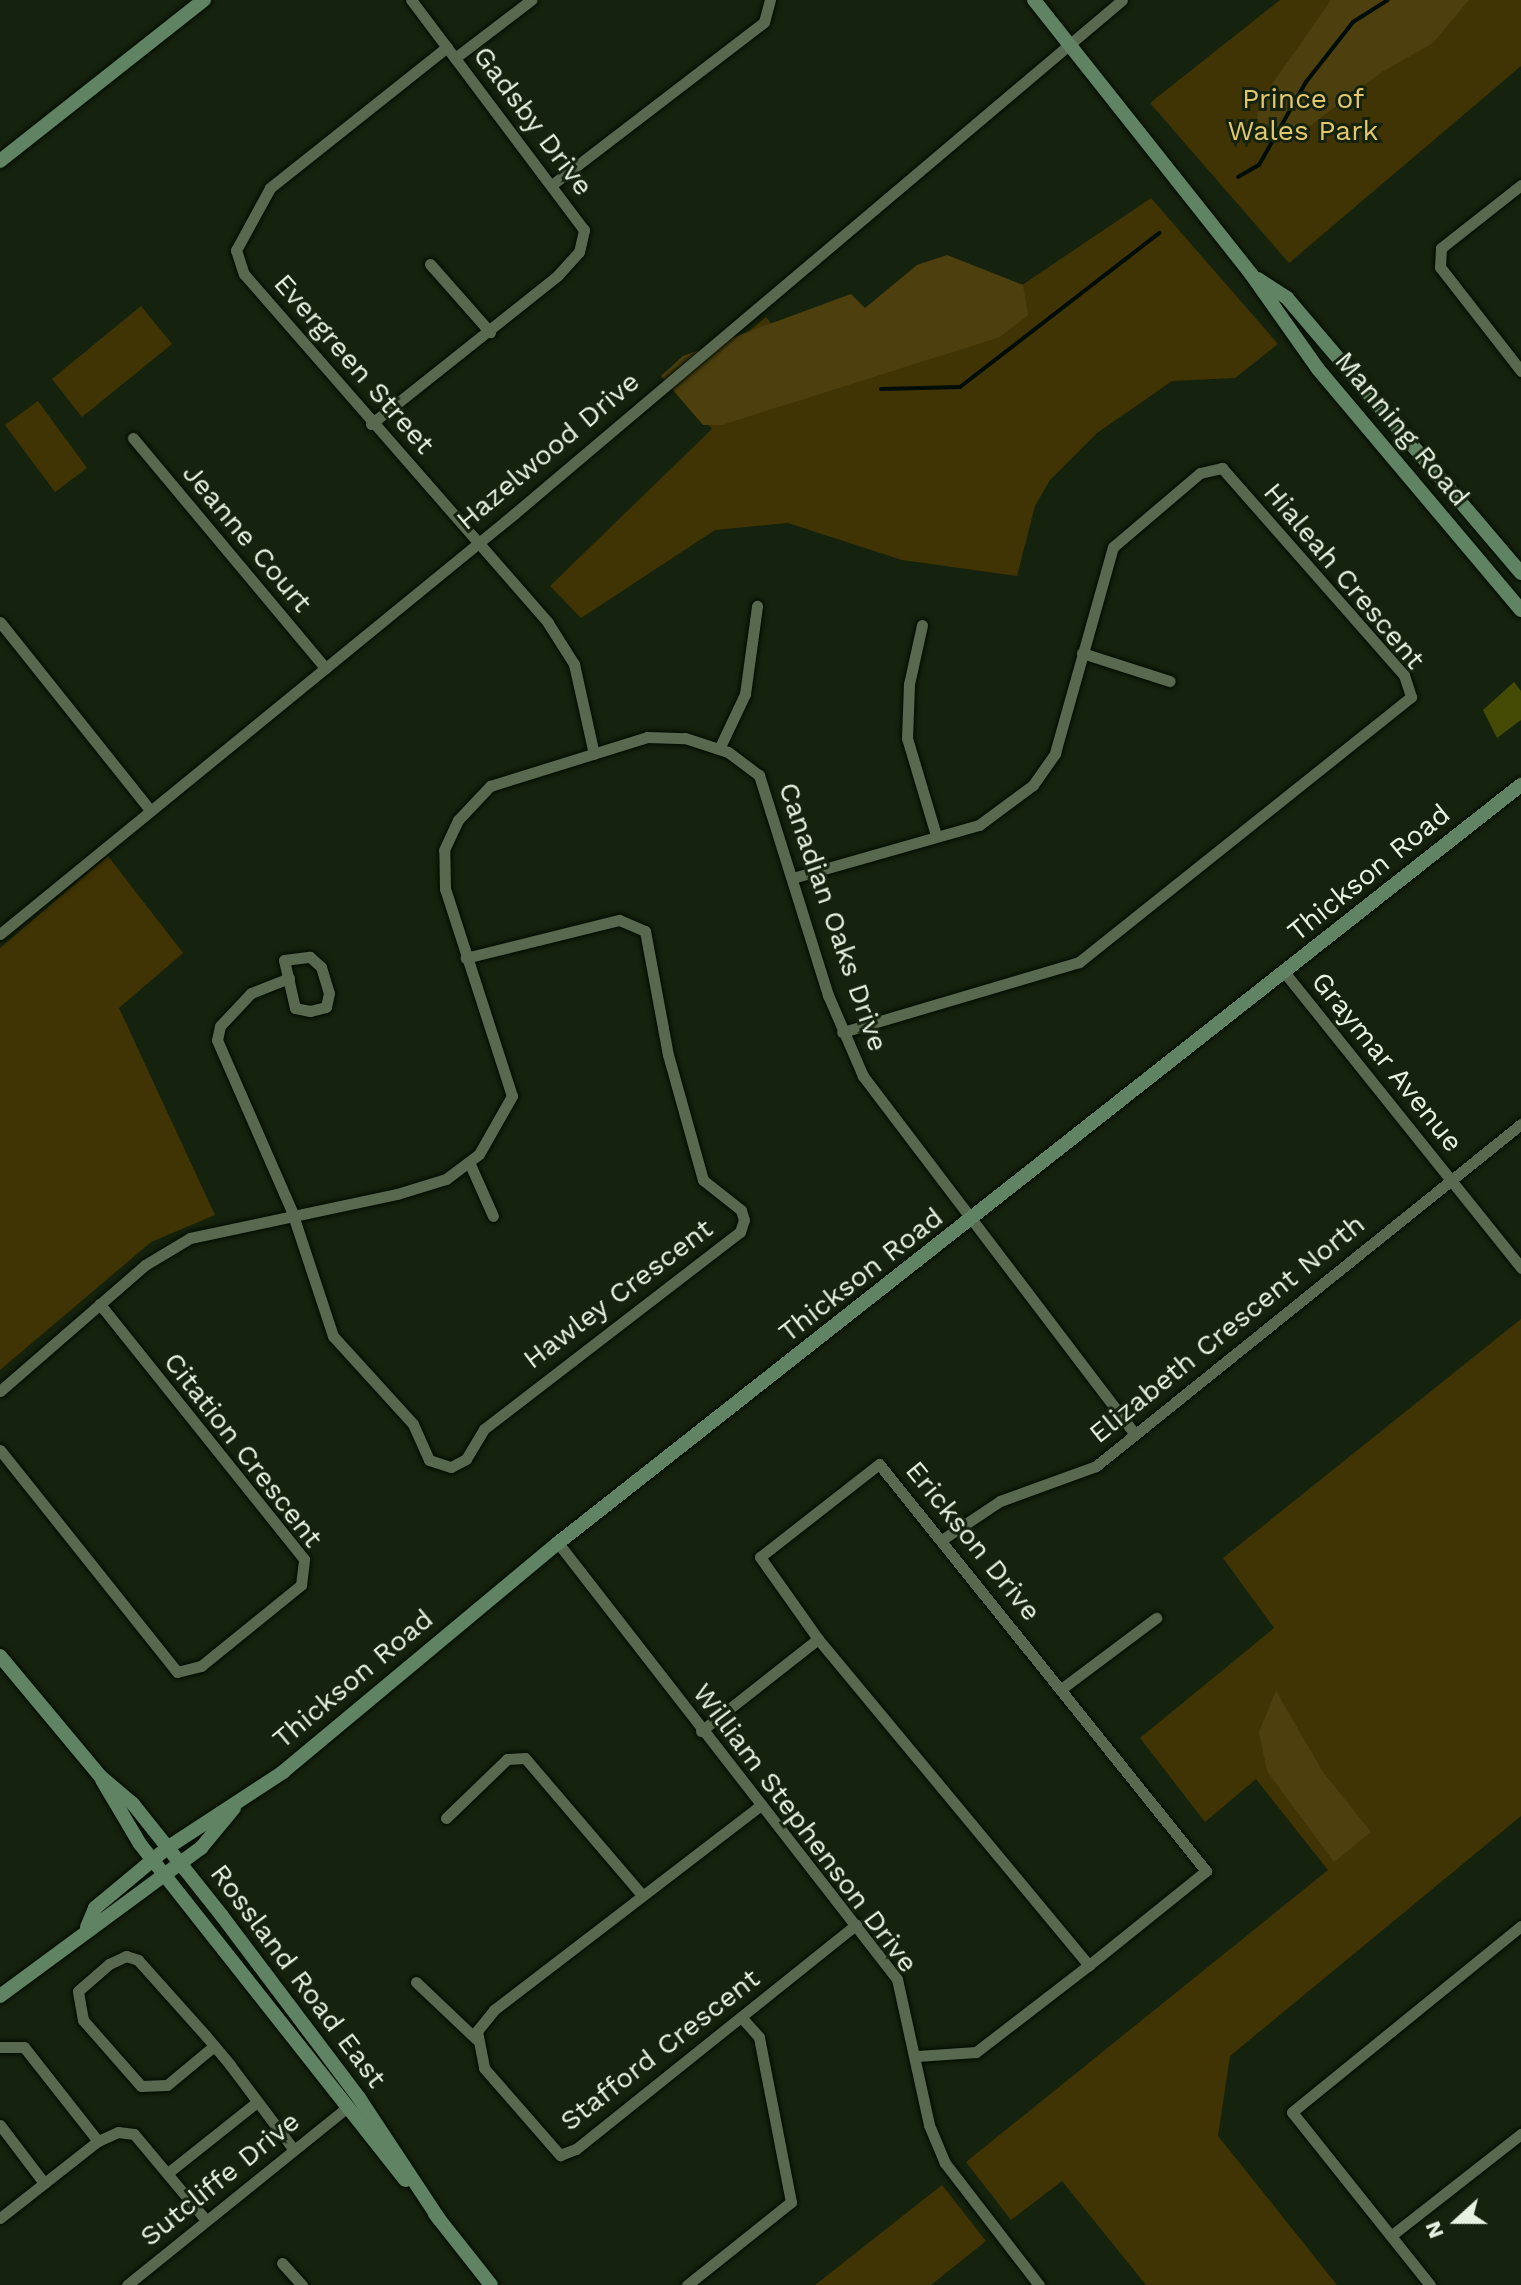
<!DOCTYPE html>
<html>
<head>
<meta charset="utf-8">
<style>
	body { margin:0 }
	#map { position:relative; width:1521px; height:2285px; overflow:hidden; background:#15220d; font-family:"Work Sans",sans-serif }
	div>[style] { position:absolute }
	.green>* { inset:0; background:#403404 }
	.forest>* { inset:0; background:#4e400e }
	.stream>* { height:4px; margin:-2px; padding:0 2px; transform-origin:2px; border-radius:2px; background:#000c08 }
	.building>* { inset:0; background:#454a05 }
	.roads { filter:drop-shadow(0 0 2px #020b00) drop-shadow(0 0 2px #020b00) }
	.street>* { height:11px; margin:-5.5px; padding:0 5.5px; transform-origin:5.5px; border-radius:5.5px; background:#586950 }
	.secondary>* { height:14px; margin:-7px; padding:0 7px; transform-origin:7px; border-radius:7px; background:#5f8363 }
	span { translate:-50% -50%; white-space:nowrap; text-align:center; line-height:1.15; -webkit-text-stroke:6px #15220d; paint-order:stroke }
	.park-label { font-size:28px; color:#e2c76c }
	.street-label { font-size:28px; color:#e8f2e3 }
	.north { position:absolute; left:1417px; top:2181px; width:80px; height:80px; -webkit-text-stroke:6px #15220d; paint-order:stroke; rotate:249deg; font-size:22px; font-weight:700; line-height:32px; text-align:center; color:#e8f2e3 }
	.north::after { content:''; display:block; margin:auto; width:28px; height:36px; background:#e8f2e3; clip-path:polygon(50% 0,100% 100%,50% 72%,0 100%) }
</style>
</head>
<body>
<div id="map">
	<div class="green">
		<i style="clip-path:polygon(1280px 0,1521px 0,1521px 66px,1289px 263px,1150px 103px)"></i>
		<i style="clip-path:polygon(1151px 198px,1278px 344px,1235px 378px,1172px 381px,1097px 433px,1050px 480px,1035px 506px,1017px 576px,902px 560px,788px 523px,715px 530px,581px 618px,550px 586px,712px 429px,678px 389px,766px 317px,810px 373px,1000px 300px)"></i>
		<i style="clip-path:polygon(141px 306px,172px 344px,82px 417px,52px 379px)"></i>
		<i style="clip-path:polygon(38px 401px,87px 468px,55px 492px,5px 425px)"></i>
		<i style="clip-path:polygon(108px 856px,183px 953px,119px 1008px,215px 1215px,151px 1242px,0 1370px,0 948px)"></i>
		<i style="clip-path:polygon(1521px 1319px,1521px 1816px,1230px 2056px,1218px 2136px,1337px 2285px,1146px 2285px,1062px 2181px,1011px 2220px,966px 2162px,1328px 1870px,1256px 1779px,1205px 1822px,1140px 1738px,1274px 1628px,1223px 1558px)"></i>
		<i style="clip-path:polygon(942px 2185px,986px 2241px,931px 2285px,815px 2285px)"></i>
	</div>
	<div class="forest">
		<i style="clip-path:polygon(1331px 0,1469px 0,1433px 43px,1382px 72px,1288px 142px,1266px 142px,1257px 117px,1261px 100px)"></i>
		<i style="clip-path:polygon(947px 255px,1023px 285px,1028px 315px,1000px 337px,722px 425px,703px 425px,661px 376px,683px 356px,851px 294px,865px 308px,917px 265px)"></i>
		<i style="clip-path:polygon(1276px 1691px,1323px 1772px,1371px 1832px,1334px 1862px,1267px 1771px,1259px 1732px)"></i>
	</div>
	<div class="stream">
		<i style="left:1238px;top:177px;width:24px;rotate:-30deg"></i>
		<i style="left:1259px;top:165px;width:95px;rotate:-60.5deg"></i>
		<i style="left:1306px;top:82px;width:76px;rotate:-51.9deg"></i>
		<i style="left:1353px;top:22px;width:41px;rotate:-32.2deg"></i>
		<i style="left:881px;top:389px;width:79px;rotate:-1.5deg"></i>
		<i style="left:960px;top:387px;width:252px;rotate:-37.7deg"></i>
	</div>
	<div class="building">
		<i style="clip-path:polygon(1514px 682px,1521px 691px,1521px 720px,1497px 738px,1483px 710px)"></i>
	</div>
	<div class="roads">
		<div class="street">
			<i style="left:447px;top:47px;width:226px;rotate:141.5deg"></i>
			<i style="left:270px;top:188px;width:71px;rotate:118.7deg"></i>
			<i style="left:236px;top:250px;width:25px;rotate:72deg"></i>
			<i style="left:244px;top:274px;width:463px;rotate:48.9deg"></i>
			<i style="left:548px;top:623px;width:49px;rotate:57.6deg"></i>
			<i style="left:574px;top:664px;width:92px;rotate:77.5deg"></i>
			<i style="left:455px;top:58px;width:96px;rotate:-37.3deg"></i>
			<i style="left:553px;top:184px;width:266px;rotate:-37.5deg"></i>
			<i style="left:764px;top:22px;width:23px;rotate:-75deg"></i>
			<i style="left:1521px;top:185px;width:102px;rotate:141.8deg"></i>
			<i style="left:1441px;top:248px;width:19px;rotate:93deg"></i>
			<i style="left:1440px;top:267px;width:132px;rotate:52.1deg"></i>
			<i style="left:430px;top:264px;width:91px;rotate:48.6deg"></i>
			<i style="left:371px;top:424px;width:239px;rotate:-38.5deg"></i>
			<i style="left:558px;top:275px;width:31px;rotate:-48deg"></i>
			<i style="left:579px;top:252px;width:23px;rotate:-77deg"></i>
			<i style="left:584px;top:230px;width:288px;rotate:-126.9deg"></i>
			<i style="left:133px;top:438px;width:300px;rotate:50.1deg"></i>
			<i style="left:0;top:622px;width:241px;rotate:51.4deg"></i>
			<i style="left:922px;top:625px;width:60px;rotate:102.4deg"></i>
			<i style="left:909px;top:684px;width:54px;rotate:92.1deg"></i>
			<i style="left:907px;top:738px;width:101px;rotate:73.4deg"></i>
			<i style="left:1082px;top:653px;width:92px;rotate:17.7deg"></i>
			<i style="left:719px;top:749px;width:61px;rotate:-64.7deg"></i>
			<i style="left:745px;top:694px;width:89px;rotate:-82.2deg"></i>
			<i style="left:796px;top:877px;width:190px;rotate:-15.9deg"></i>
			<i style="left:979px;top:825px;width:67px;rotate:-36.5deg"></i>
			<i style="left:1033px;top:785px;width:39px;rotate:-55deg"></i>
			<i style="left:1055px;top:753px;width:214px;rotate:-74.3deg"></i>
			<i style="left:1113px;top:547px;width:114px;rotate:-40.4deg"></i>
			<i style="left:1200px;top:473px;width:23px;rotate:-13deg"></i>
			<i style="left:1222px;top:468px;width:276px;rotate:48.7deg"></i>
			<i style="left:1404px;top:675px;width:23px;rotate:72deg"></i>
			<i style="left:1411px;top:697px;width:425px;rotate:141.4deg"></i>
			<i style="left:1079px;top:962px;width:247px;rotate:163.5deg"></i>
			<i style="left:0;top:934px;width:664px;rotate:-39.25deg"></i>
			<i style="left:514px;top:514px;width:796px;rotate:-40.21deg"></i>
			<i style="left:310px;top:957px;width:15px;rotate:42deg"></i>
			<i style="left:321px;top:967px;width:27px;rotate:73deg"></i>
			<i style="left:329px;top:993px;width:14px;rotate:102deg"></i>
			<i style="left:326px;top:1007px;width:16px;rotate:166deg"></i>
			<i style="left:310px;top:1011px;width:15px;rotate:-169deg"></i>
			<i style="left:295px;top:1008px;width:49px;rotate:-102.9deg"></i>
			<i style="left:284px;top:960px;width:26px;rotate:-7deg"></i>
			<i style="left:1285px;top:973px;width:378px;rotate:51.3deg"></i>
			<i style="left:289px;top:978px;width:41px;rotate:158.5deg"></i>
			<i style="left:251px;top:993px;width:45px;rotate:133.2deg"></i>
			<i style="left:220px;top:1026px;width:14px;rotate:102deg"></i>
			<i style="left:217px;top:1040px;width:188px;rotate:66.4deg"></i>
			<i style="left:292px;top:1212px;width:131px;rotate:71.7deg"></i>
			<i style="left:333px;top:1336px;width:119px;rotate:47.7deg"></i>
			<i style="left:413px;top:1424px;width:39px;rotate:66deg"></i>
			<i style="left:429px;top:1460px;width:23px;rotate:18deg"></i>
			<i style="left:451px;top:1467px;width:17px;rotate:-28deg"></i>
			<i style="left:466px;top:1459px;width:35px;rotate:-59deg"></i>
			<i style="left:484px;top:1429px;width:323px;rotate:-37.6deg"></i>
			<i style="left:740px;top:1232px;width:13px;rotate:-72deg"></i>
			<i style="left:744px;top:1220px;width:10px;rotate:-107deg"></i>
			<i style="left:741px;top:1210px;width:48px;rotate:-141.7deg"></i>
			<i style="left:703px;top:1180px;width:130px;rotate:-105.6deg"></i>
			<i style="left:668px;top:1055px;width:126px;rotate:-100.5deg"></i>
			<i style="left:645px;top:931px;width:28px;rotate:-157deg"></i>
			<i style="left:619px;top:920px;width:158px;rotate:166.1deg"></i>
			<i style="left:469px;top:1162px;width:59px;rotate:66deg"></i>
			<i style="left:0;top:1391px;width:192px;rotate:-41deg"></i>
			<i style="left:145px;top:1265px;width:52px;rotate:-31deg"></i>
			<i style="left:190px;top:1238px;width:212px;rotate:-12deg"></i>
			<i style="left:397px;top:1194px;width:51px;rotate:-17deg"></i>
			<i style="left:446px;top:1179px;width:41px;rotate:-37.1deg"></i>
			<i style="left:479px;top:1154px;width:67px;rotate:-60.4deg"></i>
			<i style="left:512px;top:1096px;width:218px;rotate:-107.9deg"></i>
			<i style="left:445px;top:889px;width:39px;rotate:-91deg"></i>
			<i style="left:444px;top:850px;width:33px;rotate:-65deg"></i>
			<i style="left:458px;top:820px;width:47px;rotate:-46.7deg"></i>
			<i style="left:490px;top:786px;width:164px;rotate:-17.3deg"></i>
			<i style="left:647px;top:737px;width:38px;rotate:2deg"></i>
			<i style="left:685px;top:738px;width:45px;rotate:18deg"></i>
			<i style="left:728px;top:752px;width:39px;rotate:37deg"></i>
			<i style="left:759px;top:775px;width:231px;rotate:72.6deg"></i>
			<i style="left:828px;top:995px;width:88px;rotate:66.6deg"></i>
			<i style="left:863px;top:1076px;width:447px;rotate:52.8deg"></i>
			<i style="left:0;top:1450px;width:284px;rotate:51.4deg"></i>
			<i style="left:177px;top:1672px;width:25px;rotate:-14deg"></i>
			<i style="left:201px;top:1666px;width:129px;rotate:-39deg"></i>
			<i style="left:301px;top:1585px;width:26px;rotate:-83deg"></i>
			<i style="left:304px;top:1559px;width:327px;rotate:-128.7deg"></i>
			<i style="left:943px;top:1539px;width:69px;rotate:-33.7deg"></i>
			<i style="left:1000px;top:1501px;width:102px;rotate:-20deg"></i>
			<i style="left:1096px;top:1466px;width:546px;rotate:-38.82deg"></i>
			<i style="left:558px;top:1543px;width:552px;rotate:52.13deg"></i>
			<i style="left:897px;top:1979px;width:149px;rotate:77.6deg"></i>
			<i style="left:929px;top:2125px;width:41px;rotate:67.2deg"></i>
			<i style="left:945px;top:2163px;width:154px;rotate:52.4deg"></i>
			<i style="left:1061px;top:1689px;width:119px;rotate:-36.8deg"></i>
			<i style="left:701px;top:1731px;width:149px;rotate:-38.2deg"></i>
			<i style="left:761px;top:1805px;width:337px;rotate:142.5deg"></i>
			<i style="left:494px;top:2010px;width:27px;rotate:129deg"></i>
			<i style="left:477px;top:2031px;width:38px;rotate:79deg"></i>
			<i style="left:484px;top:2068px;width:116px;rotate:48.9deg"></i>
			<i style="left:560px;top:2155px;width:17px;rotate:-21deg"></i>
			<i style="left:576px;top:2149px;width:359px;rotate:-38.7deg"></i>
			<i style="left:446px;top:1818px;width:85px;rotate:-44deg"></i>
			<i style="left:507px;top:1759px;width:18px;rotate:-3deg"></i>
			<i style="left:525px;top:1758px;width:179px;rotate:49.5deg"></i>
			<i style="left:416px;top:1982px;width:83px;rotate:43.5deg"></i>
			<i style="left:214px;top:2046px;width:61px;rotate:140.3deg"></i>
			<i style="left:167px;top:2085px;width:26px;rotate:178deg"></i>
			<i style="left:141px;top:2086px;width:88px;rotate:-131.3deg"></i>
			<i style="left:83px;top:2020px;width:29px;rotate:-100deg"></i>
			<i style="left:78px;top:1991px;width:41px;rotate:-41.1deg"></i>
			<i style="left:109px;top:1964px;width:19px;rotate:-25deg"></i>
			<i style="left:126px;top:1956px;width:13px;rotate:18deg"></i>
			<i style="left:138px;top:1960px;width:102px;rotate:48.2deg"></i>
			<i style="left:206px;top:2036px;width:38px;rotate:50deg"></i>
			<i style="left:230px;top:2065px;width:106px;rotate:53deg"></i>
			<i style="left:0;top:2047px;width:24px"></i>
			<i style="left:24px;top:2047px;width:120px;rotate:51.8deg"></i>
			<i style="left:917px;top:2056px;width:59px;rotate:-3.9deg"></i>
			<i style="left:976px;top:2052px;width:143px;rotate:-37.6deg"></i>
			<i style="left:1089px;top:1965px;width:150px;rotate:-38.8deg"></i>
			<i style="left:1206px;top:1871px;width:522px;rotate:-128.78deg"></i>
			<i style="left:879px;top:1464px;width:151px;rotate:142deg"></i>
			<i style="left:760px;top:1557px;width:100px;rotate:54.7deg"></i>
			<i style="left:818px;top:1639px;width:424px;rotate:50.3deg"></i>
			<i style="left:0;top:2125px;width:73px;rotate:52.8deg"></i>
			<i style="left:169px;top:2172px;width:112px;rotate:-38.5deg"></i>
			<i style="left:0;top:2218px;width:125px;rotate:-38.2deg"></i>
			<i style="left:98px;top:2141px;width:22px;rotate:-24deg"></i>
			<i style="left:118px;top:2132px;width:16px;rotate:7deg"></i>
			<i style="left:134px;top:2134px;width:112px;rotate:50.1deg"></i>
			<i style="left:1392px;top:2235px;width:164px;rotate:-38.1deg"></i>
			<i style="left:282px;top:2263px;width:30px;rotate:48deg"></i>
			<i style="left:127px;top:2285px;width:279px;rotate:-38.9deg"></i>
			<i style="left:687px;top:2285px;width:133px;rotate:-38.6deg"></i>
			<i style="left:791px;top:2202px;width:168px;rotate:-101deg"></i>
			<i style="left:759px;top:2037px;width:25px;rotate:-132deg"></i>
			<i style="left:1430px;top:2285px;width:221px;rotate:-128.6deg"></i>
			<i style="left:1292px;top:2112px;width:295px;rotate:-39.1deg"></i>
		</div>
		<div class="secondary">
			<i style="left:1034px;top:0;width:350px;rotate:51.6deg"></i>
			<i style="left:1251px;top:274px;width:116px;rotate:54.8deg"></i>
			<i style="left:1318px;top:369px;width:315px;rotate:49.9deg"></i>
			<i style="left:0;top:161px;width:260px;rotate:-38.3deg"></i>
			<i style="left:1258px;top:279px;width:35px;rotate:33deg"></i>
			<i style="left:1287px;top:298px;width:361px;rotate:49.6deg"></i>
			<i style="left:0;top:1656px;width:156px;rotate:50.2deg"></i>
			<i style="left:100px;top:1776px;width:43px;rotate:40.3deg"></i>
			<i style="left:133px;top:1804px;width:143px;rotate:51.5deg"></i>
			<i style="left:222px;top:1916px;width:228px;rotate:53deg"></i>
			<i style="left:359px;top:2098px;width:145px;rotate:56.5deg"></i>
			<i style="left:102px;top:1780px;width:74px;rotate:59.3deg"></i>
			<i style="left:140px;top:1844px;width:428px;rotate:51.7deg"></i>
			<i style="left:87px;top:1927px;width:21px;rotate:-67deg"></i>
			<i style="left:95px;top:1908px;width:94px;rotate:-39.8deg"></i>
			<i style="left:167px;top:1848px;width:139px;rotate:-33.2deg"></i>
			<i style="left:283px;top:1772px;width:358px;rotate:-39.8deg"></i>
			<i style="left:558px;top:1543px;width:1226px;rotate:-38.21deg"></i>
			<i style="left:0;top:1996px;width:250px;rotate:-36.4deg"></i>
			<i style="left:201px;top:1848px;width:52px;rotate:-50.5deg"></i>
			<i style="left:435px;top:2214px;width:90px;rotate:51.7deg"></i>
		</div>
	</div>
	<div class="park-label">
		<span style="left:1303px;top:115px">Prince of<br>Wales Park</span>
	</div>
	<div class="street-label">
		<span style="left:533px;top:121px;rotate:53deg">Gadsby Drive</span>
		<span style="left:354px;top:364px;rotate:49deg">Evergreen Street</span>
		<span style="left:1402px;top:429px;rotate:50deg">Manning Road</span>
		<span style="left:548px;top:451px;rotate:-40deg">Hazelwood Drive</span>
		<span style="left:247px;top:538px;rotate:50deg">Jeanne Court</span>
		<span style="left:1344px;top:576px;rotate:50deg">Hialeah Crescent</span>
		<span style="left:1369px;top:873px;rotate:-39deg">Thickson Road</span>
		<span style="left:833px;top:917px;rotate:71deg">Canadian Oaks Drive</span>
		<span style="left:1387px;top:1062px;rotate:51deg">Graymar Avenue</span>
		<span style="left:861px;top:1275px;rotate:-38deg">Thickson Road</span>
		<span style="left:618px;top:1294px;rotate:-37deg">Hawley Crescent</span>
		<span style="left:1227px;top:1329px;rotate:-39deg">Elizabeth Crescent North</span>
		<span style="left:243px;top:1450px;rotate:52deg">Citation Crescent</span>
		<span style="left:973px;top:1541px;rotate:51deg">Erickson Drive</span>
		<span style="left:353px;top:1679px;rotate:-40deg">Thickson Road</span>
		<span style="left:805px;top:1828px;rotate:53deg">William Stephenson Drive</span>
		<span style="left:298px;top:1976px;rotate:53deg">Rossland Road East</span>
		<span style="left:660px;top:2050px;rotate:-38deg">Stafford Crescent</span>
		<span style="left:220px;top:2179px;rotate:-39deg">Sutcliffe Drive</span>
	</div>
	<div class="north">N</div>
</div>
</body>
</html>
